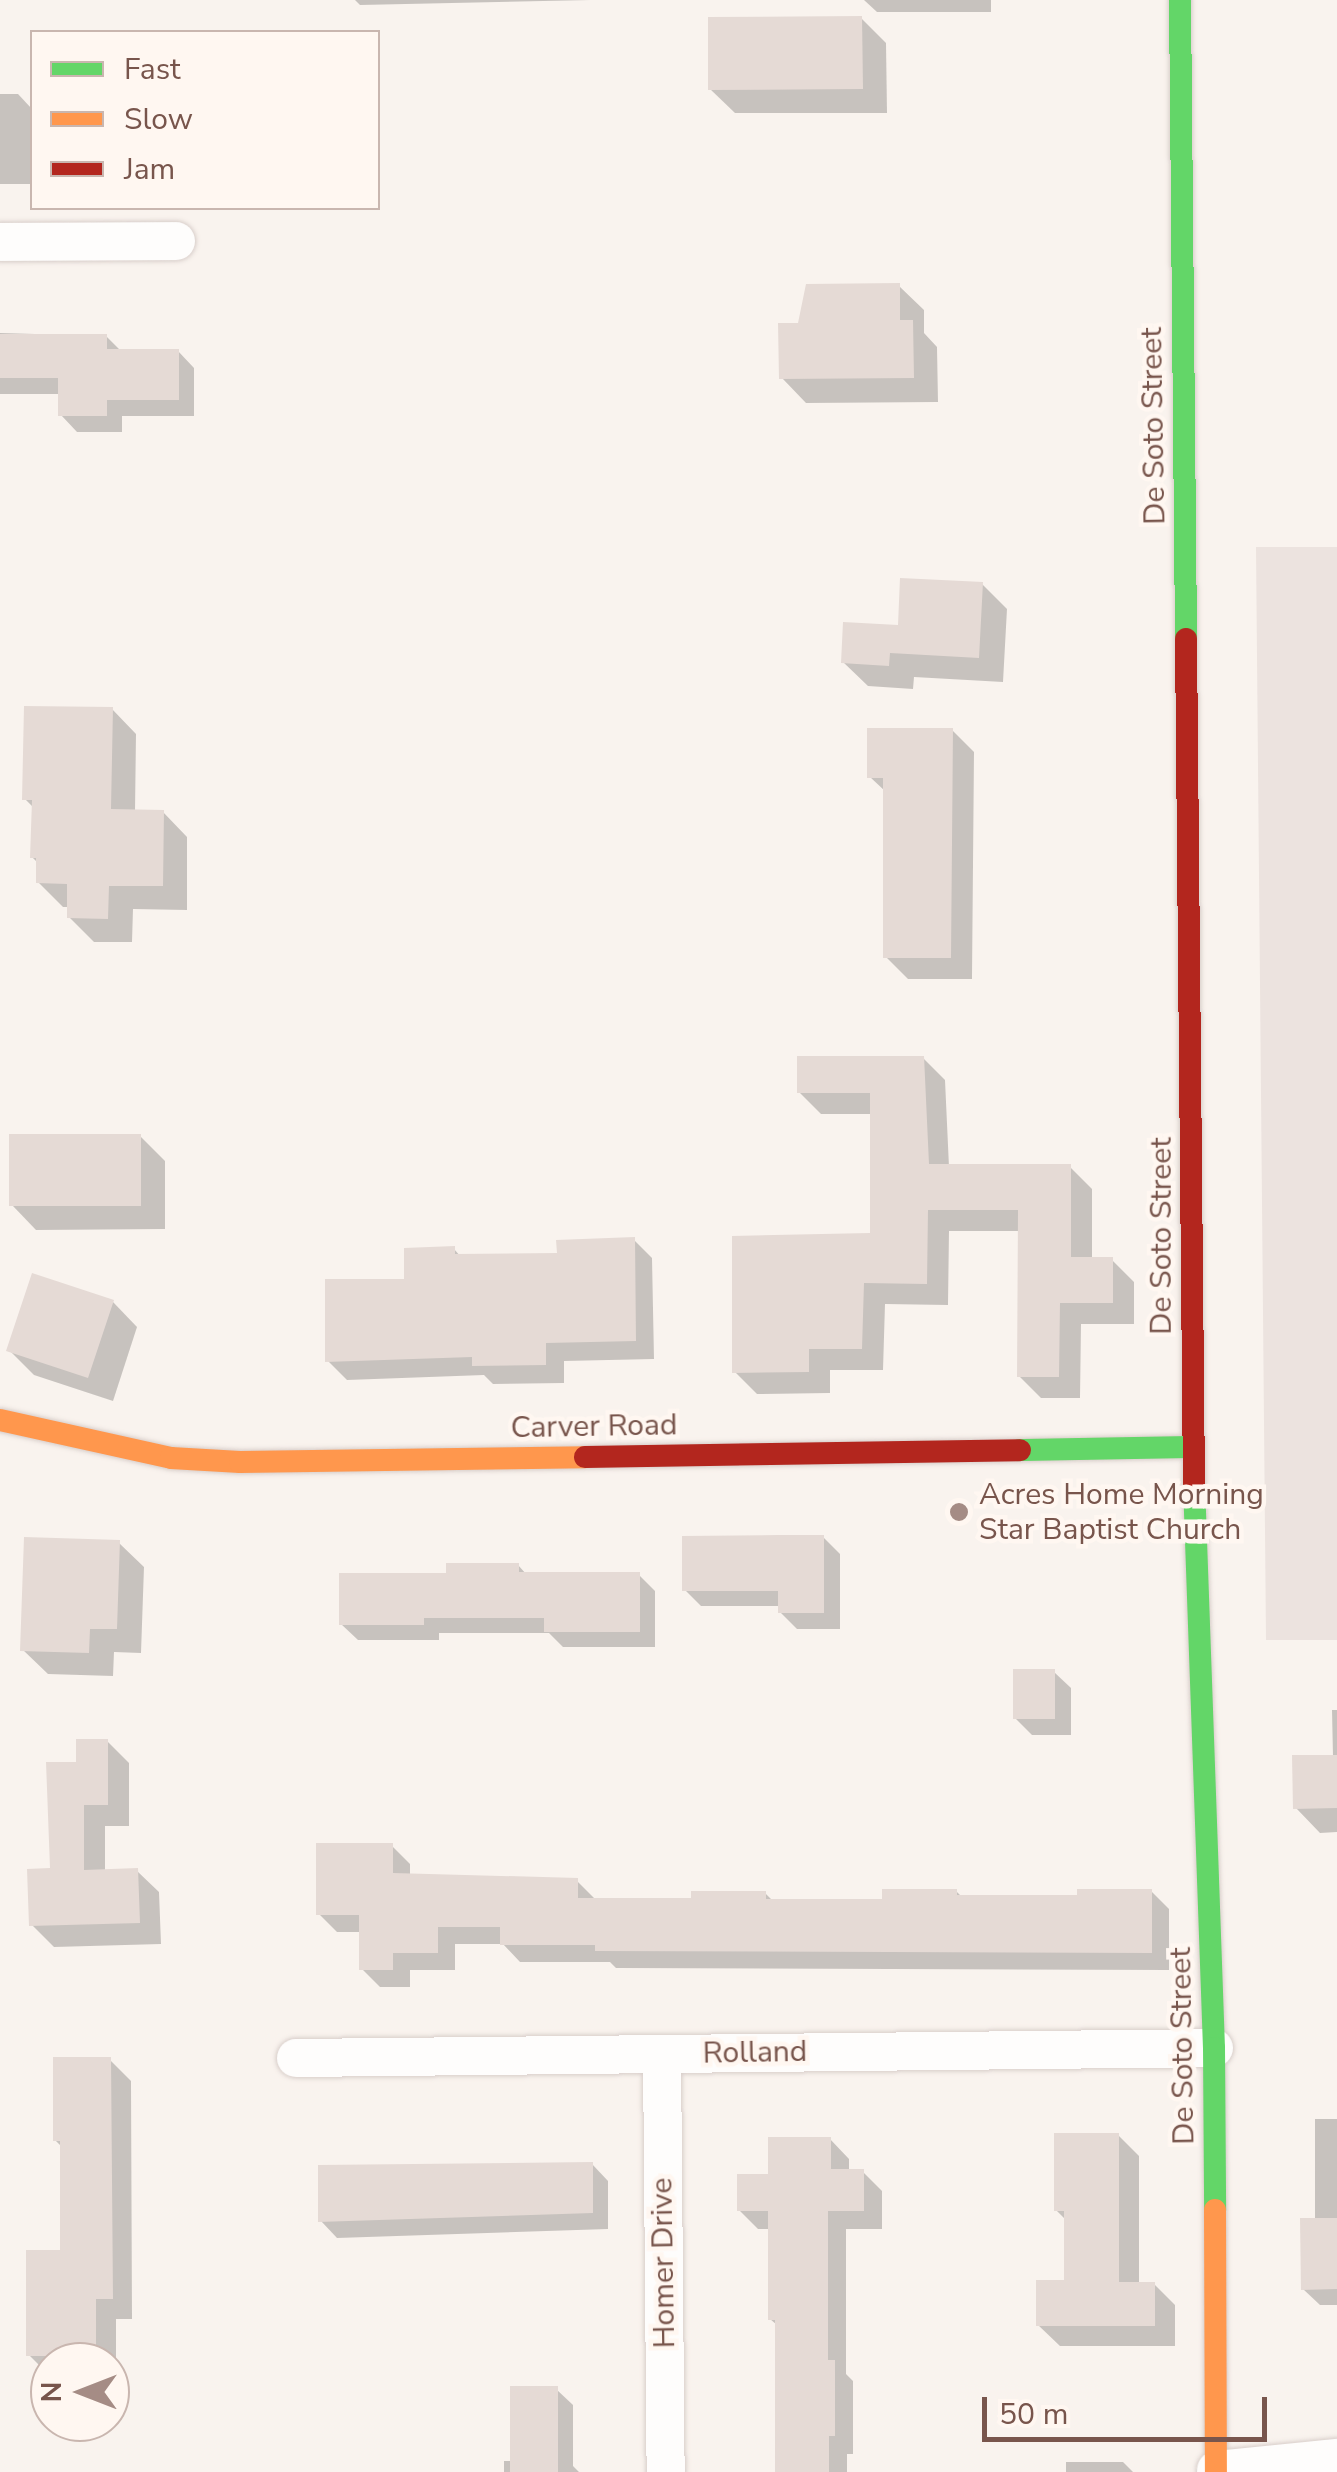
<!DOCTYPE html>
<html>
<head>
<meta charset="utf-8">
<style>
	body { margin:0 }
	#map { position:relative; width:1337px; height:2472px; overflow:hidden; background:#f9f3ee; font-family:"Nunito Sans",sans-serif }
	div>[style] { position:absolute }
	.industrial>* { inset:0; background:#ece3df }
	.shadow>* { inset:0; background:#0003 }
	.building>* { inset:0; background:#e5dad5 }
	.roads { filter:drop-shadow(0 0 2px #d8ceca) drop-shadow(0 0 2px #d8ceca) }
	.street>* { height:38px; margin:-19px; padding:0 19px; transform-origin:19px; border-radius:19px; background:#fefdfc }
	.fast>* { height:22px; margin:-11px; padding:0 11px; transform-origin:11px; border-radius:11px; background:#63d668 }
	.slow>* { height:22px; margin:-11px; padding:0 11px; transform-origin:11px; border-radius:11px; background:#ff974d }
	.jam>* { height:22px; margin:-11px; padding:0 11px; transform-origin:11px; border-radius:11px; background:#b3261e }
	.dots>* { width:28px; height:28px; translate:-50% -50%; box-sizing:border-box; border:5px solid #fff7f1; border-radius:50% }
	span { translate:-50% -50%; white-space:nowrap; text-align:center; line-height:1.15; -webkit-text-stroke:9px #fff7f1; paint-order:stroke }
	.street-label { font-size:30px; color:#78554c }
	.poi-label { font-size:30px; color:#78554c }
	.left { translate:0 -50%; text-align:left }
	.legend { position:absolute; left:30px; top:30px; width:350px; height:180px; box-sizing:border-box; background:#fff7f1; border:2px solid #c9b6af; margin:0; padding:12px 18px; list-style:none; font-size:30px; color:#78554c }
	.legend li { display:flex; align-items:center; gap:20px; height:50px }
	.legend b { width:50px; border:2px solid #c9b6af }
	.north { position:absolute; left:30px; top:2342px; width:100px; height:100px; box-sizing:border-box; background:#fff7f1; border:2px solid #c9b6af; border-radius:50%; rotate:270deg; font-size:28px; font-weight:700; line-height:40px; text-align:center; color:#78554c }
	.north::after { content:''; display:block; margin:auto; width:35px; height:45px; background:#a58c85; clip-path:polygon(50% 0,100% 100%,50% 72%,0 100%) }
	.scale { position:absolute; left:982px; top:2397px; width:285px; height:45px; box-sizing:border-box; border:5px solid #78554c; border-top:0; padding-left:12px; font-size:30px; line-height:35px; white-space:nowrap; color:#78554c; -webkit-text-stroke:8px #fff7f1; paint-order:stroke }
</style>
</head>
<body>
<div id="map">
	<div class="industrial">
		<i style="clip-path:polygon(1256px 547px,1337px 547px,1337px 1640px,1266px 1640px)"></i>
	</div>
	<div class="shadow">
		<i style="clip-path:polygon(355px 0,591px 0,360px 5px)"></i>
		<i style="clip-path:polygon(864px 0,991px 0,991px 12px,877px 12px)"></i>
		<i style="clip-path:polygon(861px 18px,886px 43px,887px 113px,735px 113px,710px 89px)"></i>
		<i style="clip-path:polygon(0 94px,18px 94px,32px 109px,32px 184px,0 184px)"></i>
		<i style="clip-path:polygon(899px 286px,924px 310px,924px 333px,937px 347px,938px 402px,806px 403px,782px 378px,800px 325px)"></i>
		<i style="clip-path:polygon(0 333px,106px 336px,121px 351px,178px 351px,194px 368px,194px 416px,122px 416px,122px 432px,77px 432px,61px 415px,61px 394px,0 394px)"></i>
		<i style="clip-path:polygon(982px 584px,1007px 609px,1003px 682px,914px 677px,913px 689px,868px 686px,843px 662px)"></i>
		<i style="clip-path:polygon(112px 709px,136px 734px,135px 812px,163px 812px,187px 837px,187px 910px,133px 909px,132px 942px,94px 942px,69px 917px,69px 907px,63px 907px,38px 882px,38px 863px,32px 857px,34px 808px,25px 799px)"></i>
		<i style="clip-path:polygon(952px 730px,974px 752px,972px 979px,908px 979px,886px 957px,886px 792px,870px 777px)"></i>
		<i style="clip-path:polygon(923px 1058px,945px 1080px,949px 1167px,1070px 1167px,1092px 1189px,1092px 1260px,1112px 1260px,1134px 1282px,1134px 1324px,1081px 1324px,1080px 1398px,1041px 1398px,1019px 1376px,1020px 1231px,949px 1231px,948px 1305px,885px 1304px,883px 1370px,830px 1370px,830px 1393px,757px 1394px,735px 1372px,872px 1235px,872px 1114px,821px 1114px,799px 1092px)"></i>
		<i style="clip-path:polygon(140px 1136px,165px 1161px,165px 1229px,36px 1230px,12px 1205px)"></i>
		<i style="clip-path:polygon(634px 1240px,652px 1258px,654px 1359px,564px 1361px,564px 1383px,493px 1384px,484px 1375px,347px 1380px,328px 1361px,454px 1249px,461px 1257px,559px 1256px)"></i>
		<i style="clip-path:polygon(113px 1302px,137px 1327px,113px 1401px,34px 1375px,9px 1350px)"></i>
		<i style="clip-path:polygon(823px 1537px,840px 1554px,840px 1629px,797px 1629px,780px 1612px,780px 1606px,701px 1606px,685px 1590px)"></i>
		<i style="clip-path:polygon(119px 1543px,144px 1567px,141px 1653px,114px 1652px,113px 1676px,48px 1674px,23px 1650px)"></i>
		<i style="clip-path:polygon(518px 1565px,527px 1575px,639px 1575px,655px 1591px,655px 1647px,563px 1647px,549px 1633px,439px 1633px,439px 1640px,358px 1640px,341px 1624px,448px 1576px)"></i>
		<i style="clip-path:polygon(1054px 1672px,1071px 1688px,1071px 1735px,1032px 1735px,1015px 1718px)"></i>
		<i style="clip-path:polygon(1332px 1710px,1337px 1710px,1337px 1832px,1320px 1833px,1296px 1808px,1333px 1757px)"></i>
		<i style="clip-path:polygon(107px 1741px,129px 1763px,129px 1826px,105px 1826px,105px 1872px,137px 1871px,159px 1892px,161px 1944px,54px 1947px,32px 1925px,53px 1870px,79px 1765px)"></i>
		<i style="clip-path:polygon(392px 1846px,410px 1864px,410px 1876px,577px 1881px,596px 1900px,694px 1900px,765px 1893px,774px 1902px,884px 1902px,956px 1891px,962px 1897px,1079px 1897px,1151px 1891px,1169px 1909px,1169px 1970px,616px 1968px,610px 1962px,520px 1962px,503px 1944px,455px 1944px,455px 1970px,410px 1970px,410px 1987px,380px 1987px,362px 1969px,362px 1932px,337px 1932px,319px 1914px)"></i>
		<i style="clip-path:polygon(110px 2060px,131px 2081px,132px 2319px,116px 2319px,116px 2376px,110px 2376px,110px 2362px,50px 2362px,50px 2376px,29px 2355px,62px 2253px,62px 2147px,55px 2140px)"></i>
		<i style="clip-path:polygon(1315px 2119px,1337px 2119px,1337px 2305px,1320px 2305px,1303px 2289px,1315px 2220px)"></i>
		<i style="clip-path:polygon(1118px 2135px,1139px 2156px,1139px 2284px,1154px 2284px,1175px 2305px,1175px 2346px,1060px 2346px,1038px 2325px,1066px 2282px,1066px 2220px,1056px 2210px)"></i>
		<i style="clip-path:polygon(830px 2139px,849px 2159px,849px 2172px,863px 2172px,882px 2191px,882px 2229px,846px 2229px,846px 2374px,853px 2381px,853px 2454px,847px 2454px,847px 2472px,776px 2472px,777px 2325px,770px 2319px,770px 2229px,758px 2229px,739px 2210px,770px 2176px)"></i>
		<i style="clip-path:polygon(592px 2164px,608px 2181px,608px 2229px,337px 2238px,321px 2221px)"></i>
		<i style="clip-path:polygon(556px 2389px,573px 2405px,573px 2466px,579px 2472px,504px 2472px,504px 2461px,513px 2461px)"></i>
		<i style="clip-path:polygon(1066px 2462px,1123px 2462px,1133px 2472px,1066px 2472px)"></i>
	</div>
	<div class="building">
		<i style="clip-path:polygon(862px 16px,863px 89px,708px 90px,708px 17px)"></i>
		<i style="clip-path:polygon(900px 283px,900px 320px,913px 320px,914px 378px,779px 379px,778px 323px,798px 323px,806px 284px)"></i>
		<i style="clip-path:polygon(0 334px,107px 334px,107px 349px,179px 349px,179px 400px,107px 400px,107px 416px,58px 416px,58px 378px,0 378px)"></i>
		<i style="clip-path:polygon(900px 578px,983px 582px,979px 658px,890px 653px,889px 666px,841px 663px,843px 622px,898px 625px)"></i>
		<i style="clip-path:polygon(24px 706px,113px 707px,111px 809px,164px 810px,163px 886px,109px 886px,108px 919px,67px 918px,67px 884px,36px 883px,36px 858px,30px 858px,32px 800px,22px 800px)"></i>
		<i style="clip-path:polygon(867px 728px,953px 728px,951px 958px,883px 958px,883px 778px,867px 778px)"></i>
		<i style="clip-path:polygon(797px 1056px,924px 1056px,929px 1164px,1071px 1164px,1071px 1257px,1113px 1257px,1113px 1303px,1060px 1303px,1059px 1377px,1017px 1377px,1018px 1210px,928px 1210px,927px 1284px,864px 1283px,862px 1349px,809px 1349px,809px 1372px,732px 1373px,732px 1236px,870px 1233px,870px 1093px,797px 1093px)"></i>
		<i style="clip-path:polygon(9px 1134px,141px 1134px,141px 1206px,9px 1206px)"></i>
		<i style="clip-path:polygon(635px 1237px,636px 1341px,546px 1343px,546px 1365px,472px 1366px,472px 1357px,325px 1362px,325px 1279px,404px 1279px,404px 1248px,455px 1246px,455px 1254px,557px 1253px,556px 1240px)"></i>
		<i style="clip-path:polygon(32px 1273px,114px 1300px,88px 1378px,6px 1351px)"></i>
		<i style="clip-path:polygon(778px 1535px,824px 1535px,824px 1613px,778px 1613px,778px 1591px,682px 1591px,682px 1536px)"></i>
		<i style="clip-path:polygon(24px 1537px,120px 1540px,117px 1629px,90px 1629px,89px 1653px,20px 1651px)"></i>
		<i style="clip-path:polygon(446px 1563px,519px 1563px,519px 1572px,640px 1572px,640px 1632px,544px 1632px,544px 1618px,424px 1618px,424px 1625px,339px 1625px,339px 1573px,446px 1573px)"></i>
		<i style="clip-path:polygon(1013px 1669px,1055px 1669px,1055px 1719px,1013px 1719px)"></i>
		<i style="clip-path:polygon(76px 1739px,108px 1739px,108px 1805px,84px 1805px,84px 1870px,138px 1868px,140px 1923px,29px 1926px,27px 1869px,50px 1868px,46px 1762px,76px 1762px)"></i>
		<i style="clip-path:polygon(1292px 1755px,1337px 1755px,1337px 1808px,1293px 1809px)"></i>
		<i style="clip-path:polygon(316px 1843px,393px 1843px,393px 1873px,578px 1878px,578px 1898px,691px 1898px,691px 1891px,766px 1891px,766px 1899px,882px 1899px,882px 1889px,957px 1889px,957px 1895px,1077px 1895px,1077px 1889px,1152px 1889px,1152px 1953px,595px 1951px,595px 1945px,500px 1945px,500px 1927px,438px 1927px,438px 1953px,393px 1953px,393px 1970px,359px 1970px,359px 1915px,316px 1915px)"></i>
		<i style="clip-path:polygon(53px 2057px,111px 2057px,113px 2299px,96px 2299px,96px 2356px,26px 2356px,26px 2250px,60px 2250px,60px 2141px,53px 2141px)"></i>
		<i style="clip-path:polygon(1054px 2133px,1119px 2133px,1119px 2282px,1155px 2282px,1155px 2326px,1036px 2326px,1036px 2280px,1064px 2280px,1064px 2211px,1054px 2211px)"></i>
		<i style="clip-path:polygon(768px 2137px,831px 2137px,831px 2169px,864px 2169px,864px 2211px,828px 2211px,828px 2360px,835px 2360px,835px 2436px,829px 2436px,829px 2472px,775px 2472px,775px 2320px,768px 2320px,768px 2211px,737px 2211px,737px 2174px,768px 2174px)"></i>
		<i style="clip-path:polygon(593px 2162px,593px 2213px,318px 2222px,318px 2165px)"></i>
		<i style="clip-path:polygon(1300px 2218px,1337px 2218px,1337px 2289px,1301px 2290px)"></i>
		<i style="clip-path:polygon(510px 2386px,558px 2386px,558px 2472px,510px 2472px)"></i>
	</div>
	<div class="roads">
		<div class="street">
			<i style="left:0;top:242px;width:176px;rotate:-0.3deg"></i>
			<i style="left:662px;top:2054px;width:418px;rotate:89.5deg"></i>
			<i style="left:296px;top:2058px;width:918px;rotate:-0.62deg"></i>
			<i style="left:1216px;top:2470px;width:122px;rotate:-5.7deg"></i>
		</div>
		<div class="fast">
			<i style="left:1180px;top:0;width:639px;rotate:89.46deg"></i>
			<i style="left:1020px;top:1450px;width:173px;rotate:-1deg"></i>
			<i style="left:1194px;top:1484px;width:564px;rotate:87.97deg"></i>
			<i style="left:1214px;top:2048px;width:162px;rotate:89.6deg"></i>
		</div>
		<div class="slow">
			<i style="left:0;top:1420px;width:175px;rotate:12.5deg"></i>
			<i style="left:171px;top:1458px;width:69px;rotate:3.3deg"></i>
			<i style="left:240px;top:1462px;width:345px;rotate:-0.8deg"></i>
			<i style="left:1215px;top:2210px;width:262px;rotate:89.8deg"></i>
		</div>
		<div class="jam">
			<i style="left:1186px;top:639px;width:845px;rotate:89.46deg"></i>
			<i style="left:585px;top:1457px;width:435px;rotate:-0.9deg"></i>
		</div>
	</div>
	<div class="dots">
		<i style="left:959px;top:1512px;background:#a58c85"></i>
	</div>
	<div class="street-label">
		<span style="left:1154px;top:426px;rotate:-91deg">De Soto Street</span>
		<span style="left:1162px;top:1236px;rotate:-90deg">De Soto Street</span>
		<span style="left:594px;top:1427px;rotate:-1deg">Carver Road</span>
		<span style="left:1183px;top:2046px;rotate:-91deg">De Soto Street</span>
		<span style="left:755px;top:2053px;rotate:-1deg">Rolland</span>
		<span style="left:664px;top:2263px;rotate:-91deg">Homer Drive</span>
	</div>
	<div class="poi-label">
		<span class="left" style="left:979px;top:1512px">Acres Home Morning<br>Star Baptist Church</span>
	</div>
	<ul class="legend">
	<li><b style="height:12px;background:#63d668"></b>Fast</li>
	<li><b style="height:12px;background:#ff974d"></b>Slow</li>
	<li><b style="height:12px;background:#b3261e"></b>Jam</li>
	</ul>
	<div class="north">N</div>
	<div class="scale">50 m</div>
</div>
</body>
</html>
